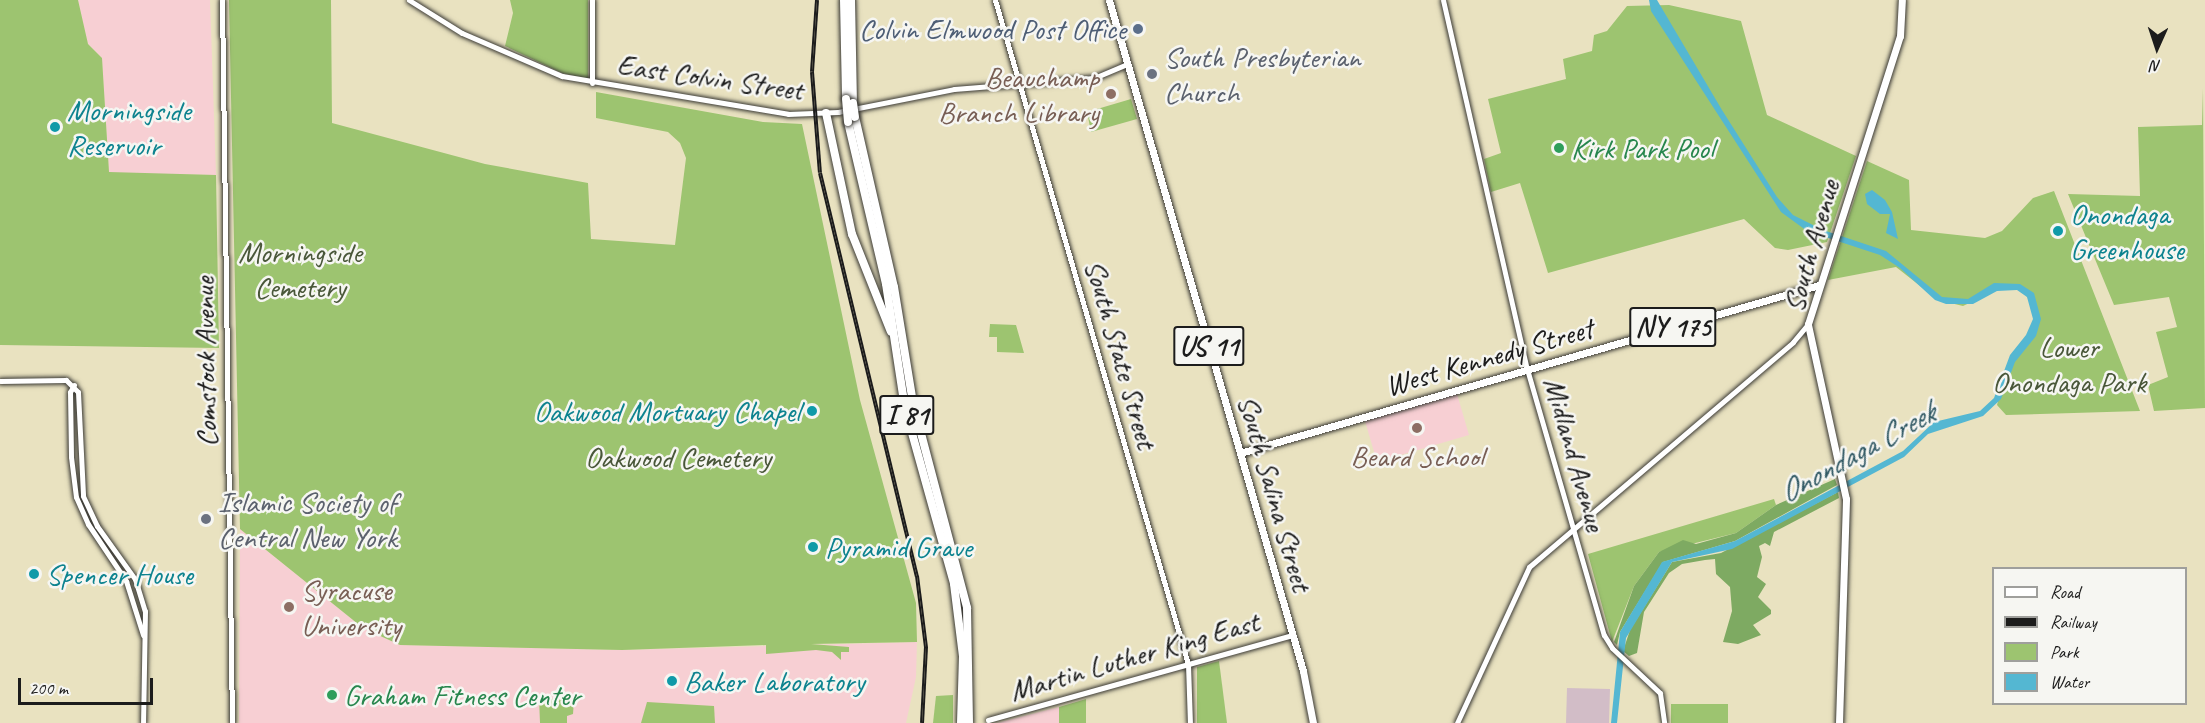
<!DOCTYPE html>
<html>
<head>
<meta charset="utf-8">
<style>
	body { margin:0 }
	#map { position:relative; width:2205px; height:723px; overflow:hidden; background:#e9e2c0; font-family:Caveat,sans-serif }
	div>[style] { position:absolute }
	.built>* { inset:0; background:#f7cfd3 }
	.industrial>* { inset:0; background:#d2bdc7 }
	.green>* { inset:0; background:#9dc470 }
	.forest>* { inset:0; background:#7eaa62 }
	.water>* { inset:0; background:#54b7d2 }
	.roads { filter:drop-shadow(0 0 2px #3b3a35) drop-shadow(0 0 2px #3b3a35) }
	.minor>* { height:5px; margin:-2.5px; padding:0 2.5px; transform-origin:2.5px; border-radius:2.5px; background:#fff }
	.major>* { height:7px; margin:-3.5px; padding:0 3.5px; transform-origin:3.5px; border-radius:3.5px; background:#fff }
	.highway>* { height:8px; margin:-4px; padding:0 4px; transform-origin:4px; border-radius:4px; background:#fff }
	.rail>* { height:4px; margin-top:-2px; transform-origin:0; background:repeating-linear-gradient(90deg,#f6f6f2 0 4.5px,#1c1c1c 0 9px); box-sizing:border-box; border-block:2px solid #1c1c1c }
	.bridges { filter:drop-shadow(0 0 2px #3b3a35) drop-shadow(0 0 2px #3b3a35) }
	.highway-bridge>* { height:8px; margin:-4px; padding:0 4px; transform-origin:4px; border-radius:4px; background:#fff }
	.dots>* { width:16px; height:16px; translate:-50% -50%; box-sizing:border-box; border:3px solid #f6f6f2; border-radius:50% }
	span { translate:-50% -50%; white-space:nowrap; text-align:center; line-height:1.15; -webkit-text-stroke:5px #f6f6f2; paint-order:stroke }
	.shield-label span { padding:2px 4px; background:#f6f6f2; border:2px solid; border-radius:4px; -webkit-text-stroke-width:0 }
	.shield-label { font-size:28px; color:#1c1c1c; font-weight:700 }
	.service-label { font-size:30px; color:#4e5e75 }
	.right { translate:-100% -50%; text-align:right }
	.worship-label { font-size:30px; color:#5b616d }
	.left { translate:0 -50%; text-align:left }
	.street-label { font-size:30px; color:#1c1c1c }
	.education-label { font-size:30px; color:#785e54 }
	.culture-label { font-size:30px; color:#0d838f }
	.leisure-label { font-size:30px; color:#27864d }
	.park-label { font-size:30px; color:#495739 }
	.water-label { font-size:32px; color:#325a65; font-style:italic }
	.legend { position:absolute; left:1992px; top:567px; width:195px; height:138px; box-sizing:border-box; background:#f6f6f2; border:2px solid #9f9f9c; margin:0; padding:8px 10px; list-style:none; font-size:18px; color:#1c1c1c }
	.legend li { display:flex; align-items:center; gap:12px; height:30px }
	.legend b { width:30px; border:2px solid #9f9f9c }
	.north { position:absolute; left:2127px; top:18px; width:60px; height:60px; -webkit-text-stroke:4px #f6f6f2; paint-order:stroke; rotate:183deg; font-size:16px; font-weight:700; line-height:24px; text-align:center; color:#1c1c1c }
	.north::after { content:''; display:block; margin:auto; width:21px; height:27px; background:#1c1c1c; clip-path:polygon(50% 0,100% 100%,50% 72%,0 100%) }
	.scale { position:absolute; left:18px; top:678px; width:135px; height:27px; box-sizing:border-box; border:3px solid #1c1c1c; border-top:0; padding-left:8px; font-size:18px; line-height:21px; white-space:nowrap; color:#1c1c1c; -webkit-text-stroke:4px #f6f6f2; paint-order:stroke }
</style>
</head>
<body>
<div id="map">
	<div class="built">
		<i style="clip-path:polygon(78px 0,210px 0,216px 175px,109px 173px,102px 58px,88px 44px)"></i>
		<i style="clip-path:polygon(1457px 394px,1469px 435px,1377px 462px,1365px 421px)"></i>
		<i style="clip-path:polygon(240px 529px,363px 628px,400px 645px,622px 650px,917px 642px,916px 677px,906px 723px,239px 723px)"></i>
		<i style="clip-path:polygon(1086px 699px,1086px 723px,997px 723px,1059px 707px)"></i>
	</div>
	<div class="industrial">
		<i style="clip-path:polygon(1567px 688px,1610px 689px,1609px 723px,1566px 723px)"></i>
	</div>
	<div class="green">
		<i style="clip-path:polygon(0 0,78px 0,88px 44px,102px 58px,109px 172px,216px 175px,219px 348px,0 345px)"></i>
		<i style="clip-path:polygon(229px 0,331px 0,332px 123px,485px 164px,588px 183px,591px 239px,675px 245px,686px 158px,680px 143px,668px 132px,596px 118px,596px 92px,763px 122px,802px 124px,860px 400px,916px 603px,917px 642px,811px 644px,849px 647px,849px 652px,841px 652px,841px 660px,832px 652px,816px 650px,766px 654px,766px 645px,622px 650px,400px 645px,363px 628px,240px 529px)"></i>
		<i style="clip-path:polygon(510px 0,588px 0,588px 79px,562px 73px,505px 46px,513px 13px)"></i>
		<i style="clip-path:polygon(1669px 5px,1741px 21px,1767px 115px,1856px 156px,1827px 242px,1788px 250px,1775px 248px,1744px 219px,1548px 273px,1520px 183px,1491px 192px,1484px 159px,1501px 153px,1488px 99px,1566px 79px,1563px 59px,1592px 51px,1594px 35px,1607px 31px,1627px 6px)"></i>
		<i style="clip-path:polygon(2203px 88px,2205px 408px,2154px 411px,2148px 385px,2168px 377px,2156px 332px,2177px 327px,2169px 297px,2114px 305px,2068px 194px,2140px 196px,2138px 127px,2202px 125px)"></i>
		<i style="clip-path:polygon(1131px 99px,1137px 119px,1091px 132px,1087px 112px)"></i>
		<i style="clip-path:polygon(1867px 161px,1909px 180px,1911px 230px,1985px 238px,2002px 231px,2033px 198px,2054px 191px,2140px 411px,2006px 415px,1997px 405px,2006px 371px,2035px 329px,2037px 313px,2021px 287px,2009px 284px,1963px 306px,1938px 300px,1896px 267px,1828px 280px)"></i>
		<i style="clip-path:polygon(990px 324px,1016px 325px,1024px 353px,997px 352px,997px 337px,989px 337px)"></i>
		<i style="clip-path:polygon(1774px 499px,1776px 505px,1736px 533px,1659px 552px,1634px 586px,1612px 642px,1588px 554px)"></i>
		<i style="clip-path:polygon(1219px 661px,1227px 723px,1197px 723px,1197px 667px)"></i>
		<i style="clip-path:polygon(953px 695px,953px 723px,933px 723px,936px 696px)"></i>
		<i style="clip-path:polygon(539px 698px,574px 700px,573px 714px,567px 716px,567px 723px,540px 723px)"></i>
		<i style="clip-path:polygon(1086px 699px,1086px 723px,1059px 723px,1059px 707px)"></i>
		<i style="clip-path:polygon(647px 702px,714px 706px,715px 723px,641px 723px)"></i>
		<i style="clip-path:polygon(1671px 704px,1728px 704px,1728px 723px,1671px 723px)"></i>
	</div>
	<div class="forest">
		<i style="clip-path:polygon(1835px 479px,1837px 485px,1735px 541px,1663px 562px,1620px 632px,1617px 645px,1614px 642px,1634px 586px,1659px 552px,1683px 540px,1696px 544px,1736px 533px,1776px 505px)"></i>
		<i style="clip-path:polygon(1838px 492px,1839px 498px,1774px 532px,1770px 546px,1765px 543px,1759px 546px,1762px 557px,1757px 577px,1766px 584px,1758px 597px,1771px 610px,1771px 614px,1753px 625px,1761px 635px,1738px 644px,1723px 642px,1732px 611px,1730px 587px,1716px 574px,1715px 559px,1705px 560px,1682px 564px,1669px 573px,1644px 612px,1637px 653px,1629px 656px,1623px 651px,1630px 630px,1672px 562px,1721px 553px)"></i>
	</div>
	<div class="water">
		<i style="clip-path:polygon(1649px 0,1657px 0,1722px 110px,1777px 197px,1793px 215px,1823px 230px,1886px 251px,1942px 297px,1968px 299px,1994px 283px,2020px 284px,2034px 293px,2041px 319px,2036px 336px,2015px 362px,2001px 399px,1983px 416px,1928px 434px,1904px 457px,1732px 549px,1672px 562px,1626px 638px,1617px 723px,1611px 723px,1620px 632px,1662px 562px,1735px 541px,1903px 451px,1934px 422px,1980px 411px,1994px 398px,2010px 355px,2026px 335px,2033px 319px,2027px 297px,2017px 290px,1997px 291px,1973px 304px,1946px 304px,1935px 300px,1900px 268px,1880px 255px,1807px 231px,1781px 212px,1651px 11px)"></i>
		<i style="clip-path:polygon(1872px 190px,1885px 200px,1892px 212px,1898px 239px,1886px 233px,1890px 214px,1880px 214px,1867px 204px,1865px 194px)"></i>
	</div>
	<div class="roads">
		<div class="minor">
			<i style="left:222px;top:0;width:723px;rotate:89.21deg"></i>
			<i style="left:409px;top:0;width:62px;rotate:31.9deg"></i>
			<i style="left:462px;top:33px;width:109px;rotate:23.3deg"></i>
			<i style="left:562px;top:76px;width:229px;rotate:9.5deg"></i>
			<i style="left:788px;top:114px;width:50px;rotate:-2.3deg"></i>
			<i style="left:838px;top:112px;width:118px;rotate:-11.2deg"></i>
			<i style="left:954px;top:89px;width:140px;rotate:-4.5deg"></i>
			<i style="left:1094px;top:78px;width:36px;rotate:-23deg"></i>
			<i style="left:995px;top:0;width:691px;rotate:73.79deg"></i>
			<i style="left:1188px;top:664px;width:59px;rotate:88.1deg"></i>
			<i style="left:1443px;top:0;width:378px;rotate:77.2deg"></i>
			<i style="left:1527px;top:369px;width:277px;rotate:73.9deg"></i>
			<i style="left:1604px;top:635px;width:15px;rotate:58deg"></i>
			<i style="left:1612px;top:648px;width:66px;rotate:43.2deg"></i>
			<i style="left:1660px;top:693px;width:30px;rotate:82deg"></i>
			<i style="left:592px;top:83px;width:83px;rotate:-90deg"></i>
			<i style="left:0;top:381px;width:66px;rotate:-0.9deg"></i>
			<i style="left:66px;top:380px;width:17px;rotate:45deg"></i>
			<i style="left:78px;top:392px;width:104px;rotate:87.2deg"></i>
			<i style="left:83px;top:496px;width:33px;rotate:65deg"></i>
			<i style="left:97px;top:526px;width:65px;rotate:54.4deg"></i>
			<i style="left:135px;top:579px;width:34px;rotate:73deg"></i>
			<i style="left:145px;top:611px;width:112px;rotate:91deg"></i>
			<i style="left:74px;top:385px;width:8px;rotate:120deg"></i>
			<i style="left:70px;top:392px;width:65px;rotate:89.1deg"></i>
			<i style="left:71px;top:457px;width:40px;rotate:82.9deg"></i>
			<i style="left:76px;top:497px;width:30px;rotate:66deg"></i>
			<i style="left:88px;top:524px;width:69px;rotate:56.3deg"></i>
			<i style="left:126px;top:581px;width:57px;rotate:72.5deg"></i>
			<i style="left:988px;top:720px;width:317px;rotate:-15.6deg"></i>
			<i style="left:1457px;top:723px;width:172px;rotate:-65.2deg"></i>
			<i style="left:1529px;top:567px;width:347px;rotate:-40.4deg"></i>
			<i style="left:1793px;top:342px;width:23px;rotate:-50deg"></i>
		</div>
		<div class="major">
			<i style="left:1109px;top:0;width:698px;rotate:73.87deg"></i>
			<i style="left:1303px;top:671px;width:53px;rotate:79.1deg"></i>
			<i style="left:1240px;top:453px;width:603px;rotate:-16.18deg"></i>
			<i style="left:1839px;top:723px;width:224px;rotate:-88.2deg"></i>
			<i style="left:1846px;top:499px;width:179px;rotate:-102.3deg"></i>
			<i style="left:1808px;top:324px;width:302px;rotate:-72.3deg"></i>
			<i style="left:1900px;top:36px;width:36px;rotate:-87deg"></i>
		</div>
		<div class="highway">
			<i style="left:844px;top:0;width:99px;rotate:88.8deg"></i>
			<i style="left:851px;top:0;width:103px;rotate:88.9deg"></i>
			<i style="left:826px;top:113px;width:124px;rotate:77.9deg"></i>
			<i style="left:852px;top:234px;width:105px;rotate:68.3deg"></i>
			<i style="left:855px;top:117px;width:174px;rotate:77.1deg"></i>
			<i style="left:894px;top:287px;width:118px;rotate:80.7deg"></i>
			<i style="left:913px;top:403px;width:212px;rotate:75.2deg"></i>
			<i style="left:967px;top:608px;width:115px;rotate:89deg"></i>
			<i style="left:848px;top:122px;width:166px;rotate:76.8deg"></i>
			<i style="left:886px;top:284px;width:125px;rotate:81.3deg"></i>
			<i style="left:905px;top:408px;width:183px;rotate:74.4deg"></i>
			<i style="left:954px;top:584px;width:73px;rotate:82.9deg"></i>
			<i style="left:963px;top:656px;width:67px;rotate:91.7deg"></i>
		</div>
	</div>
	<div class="rail">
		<i style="left:817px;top:0;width:72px;rotate:94deg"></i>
		<i style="left:812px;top:72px;width:101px;rotate:85.5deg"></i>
		<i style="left:820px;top:173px;width:415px;rotate:76.5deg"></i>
		<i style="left:917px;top:576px;width:72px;rotate:82.8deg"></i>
		<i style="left:926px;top:647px;width:76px;rotate:93deg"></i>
	</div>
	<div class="bridges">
		<div class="highway-bridge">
			<i style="left:846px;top:99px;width:23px;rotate:85deg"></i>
			<i style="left:853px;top:103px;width:14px;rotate:82deg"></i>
		</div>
	</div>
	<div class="dots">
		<i style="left:1138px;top:29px;background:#5c6f8a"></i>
		<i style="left:1152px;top:74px;background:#6b7280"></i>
		<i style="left:1111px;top:94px;background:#8d6e63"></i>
		<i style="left:55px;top:127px;background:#0f9aa8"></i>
		<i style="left:1559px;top:148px;background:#2e9e5b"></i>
		<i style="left:2058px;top:231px;background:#0f9aa8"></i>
		<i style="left:812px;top:411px;background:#0f9aa8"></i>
		<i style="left:1417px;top:428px;background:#8d6e63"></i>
		<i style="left:206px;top:519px;background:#6b7280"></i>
		<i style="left:813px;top:547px;background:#0f9aa8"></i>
		<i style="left:34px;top:574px;background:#0f9aa8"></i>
		<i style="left:289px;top:607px;background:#8d6e63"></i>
		<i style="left:672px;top:681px;background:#0f9aa8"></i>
		<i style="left:332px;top:695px;background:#2e9e5b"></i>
	</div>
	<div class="shield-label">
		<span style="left:1673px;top:327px">NY 175</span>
		<span style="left:1209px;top:346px">US 11</span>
		<span style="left:907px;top:415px">I 81</span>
	</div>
	<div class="service-label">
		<span class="right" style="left:1126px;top:29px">Colvin Elmwood Post Office</span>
	</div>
	<div class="worship-label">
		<span class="left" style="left:1164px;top:74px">South Presbyterian<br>Church</span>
		<span class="left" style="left:218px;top:519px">Islamic Society of<br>Central New York</span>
	</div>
	<div class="street-label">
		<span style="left:710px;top:77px;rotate:8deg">East Colvin Street</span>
		<span style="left:1811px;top:246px;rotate:-74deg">South Avenue</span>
		<span style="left:1121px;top:354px;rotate:74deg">South State Street</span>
		<span style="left:1489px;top:357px;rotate:-16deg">West Kennedy Street</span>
		<span style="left:205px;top:362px;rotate:-91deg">Comstock Avenue</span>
		<span style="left:1575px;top:454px;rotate:74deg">Midland Avenue</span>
		<span style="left:1275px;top:493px;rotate:74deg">South Salina Street</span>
		<span style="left:1134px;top:656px;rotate:-16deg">Martin Luther King East</span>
	</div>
	<div class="education-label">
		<span class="right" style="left:1099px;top:94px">Beauchamp<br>Branch Library</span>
		<span style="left:1417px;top:456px">Beard School</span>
		<span class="left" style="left:301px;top:607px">Syracuse<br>University</span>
	</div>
	<div class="culture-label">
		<span class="left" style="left:67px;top:127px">Morningside<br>Reservoir</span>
		<span class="left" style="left:2070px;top:231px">Onondaga<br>Greenhouse</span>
		<span class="right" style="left:800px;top:411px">Oakwood Mortuary Chapel</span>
		<span class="left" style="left:825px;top:547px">Pyramid Grave</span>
		<span class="left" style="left:46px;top:574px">Spencer House</span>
		<span class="left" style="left:684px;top:681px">Baker Laboratory</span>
	</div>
	<div class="leisure-label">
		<span class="left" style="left:1571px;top:148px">Kirk Park Pool</span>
		<span class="left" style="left:344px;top:695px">Graham Fitness Center</span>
	</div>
	<div class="park-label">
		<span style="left:300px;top:269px">Morningside<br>Cemetery</span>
		<span style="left:2069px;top:364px">Lower<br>Onondaga Park</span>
		<span style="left:678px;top:457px">Oakwood Cemetery</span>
	</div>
	<div class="water-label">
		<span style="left:1857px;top:453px;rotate:-29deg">Onondaga Creek</span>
	</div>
	<ul class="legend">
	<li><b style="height:8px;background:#fff"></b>Road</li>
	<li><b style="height:8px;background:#1c1c1c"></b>Railway</li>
	<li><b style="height:16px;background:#9dc470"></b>Park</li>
	<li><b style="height:16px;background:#54b7d2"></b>Water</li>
	</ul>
	<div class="north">N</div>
	<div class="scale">200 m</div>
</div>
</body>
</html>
